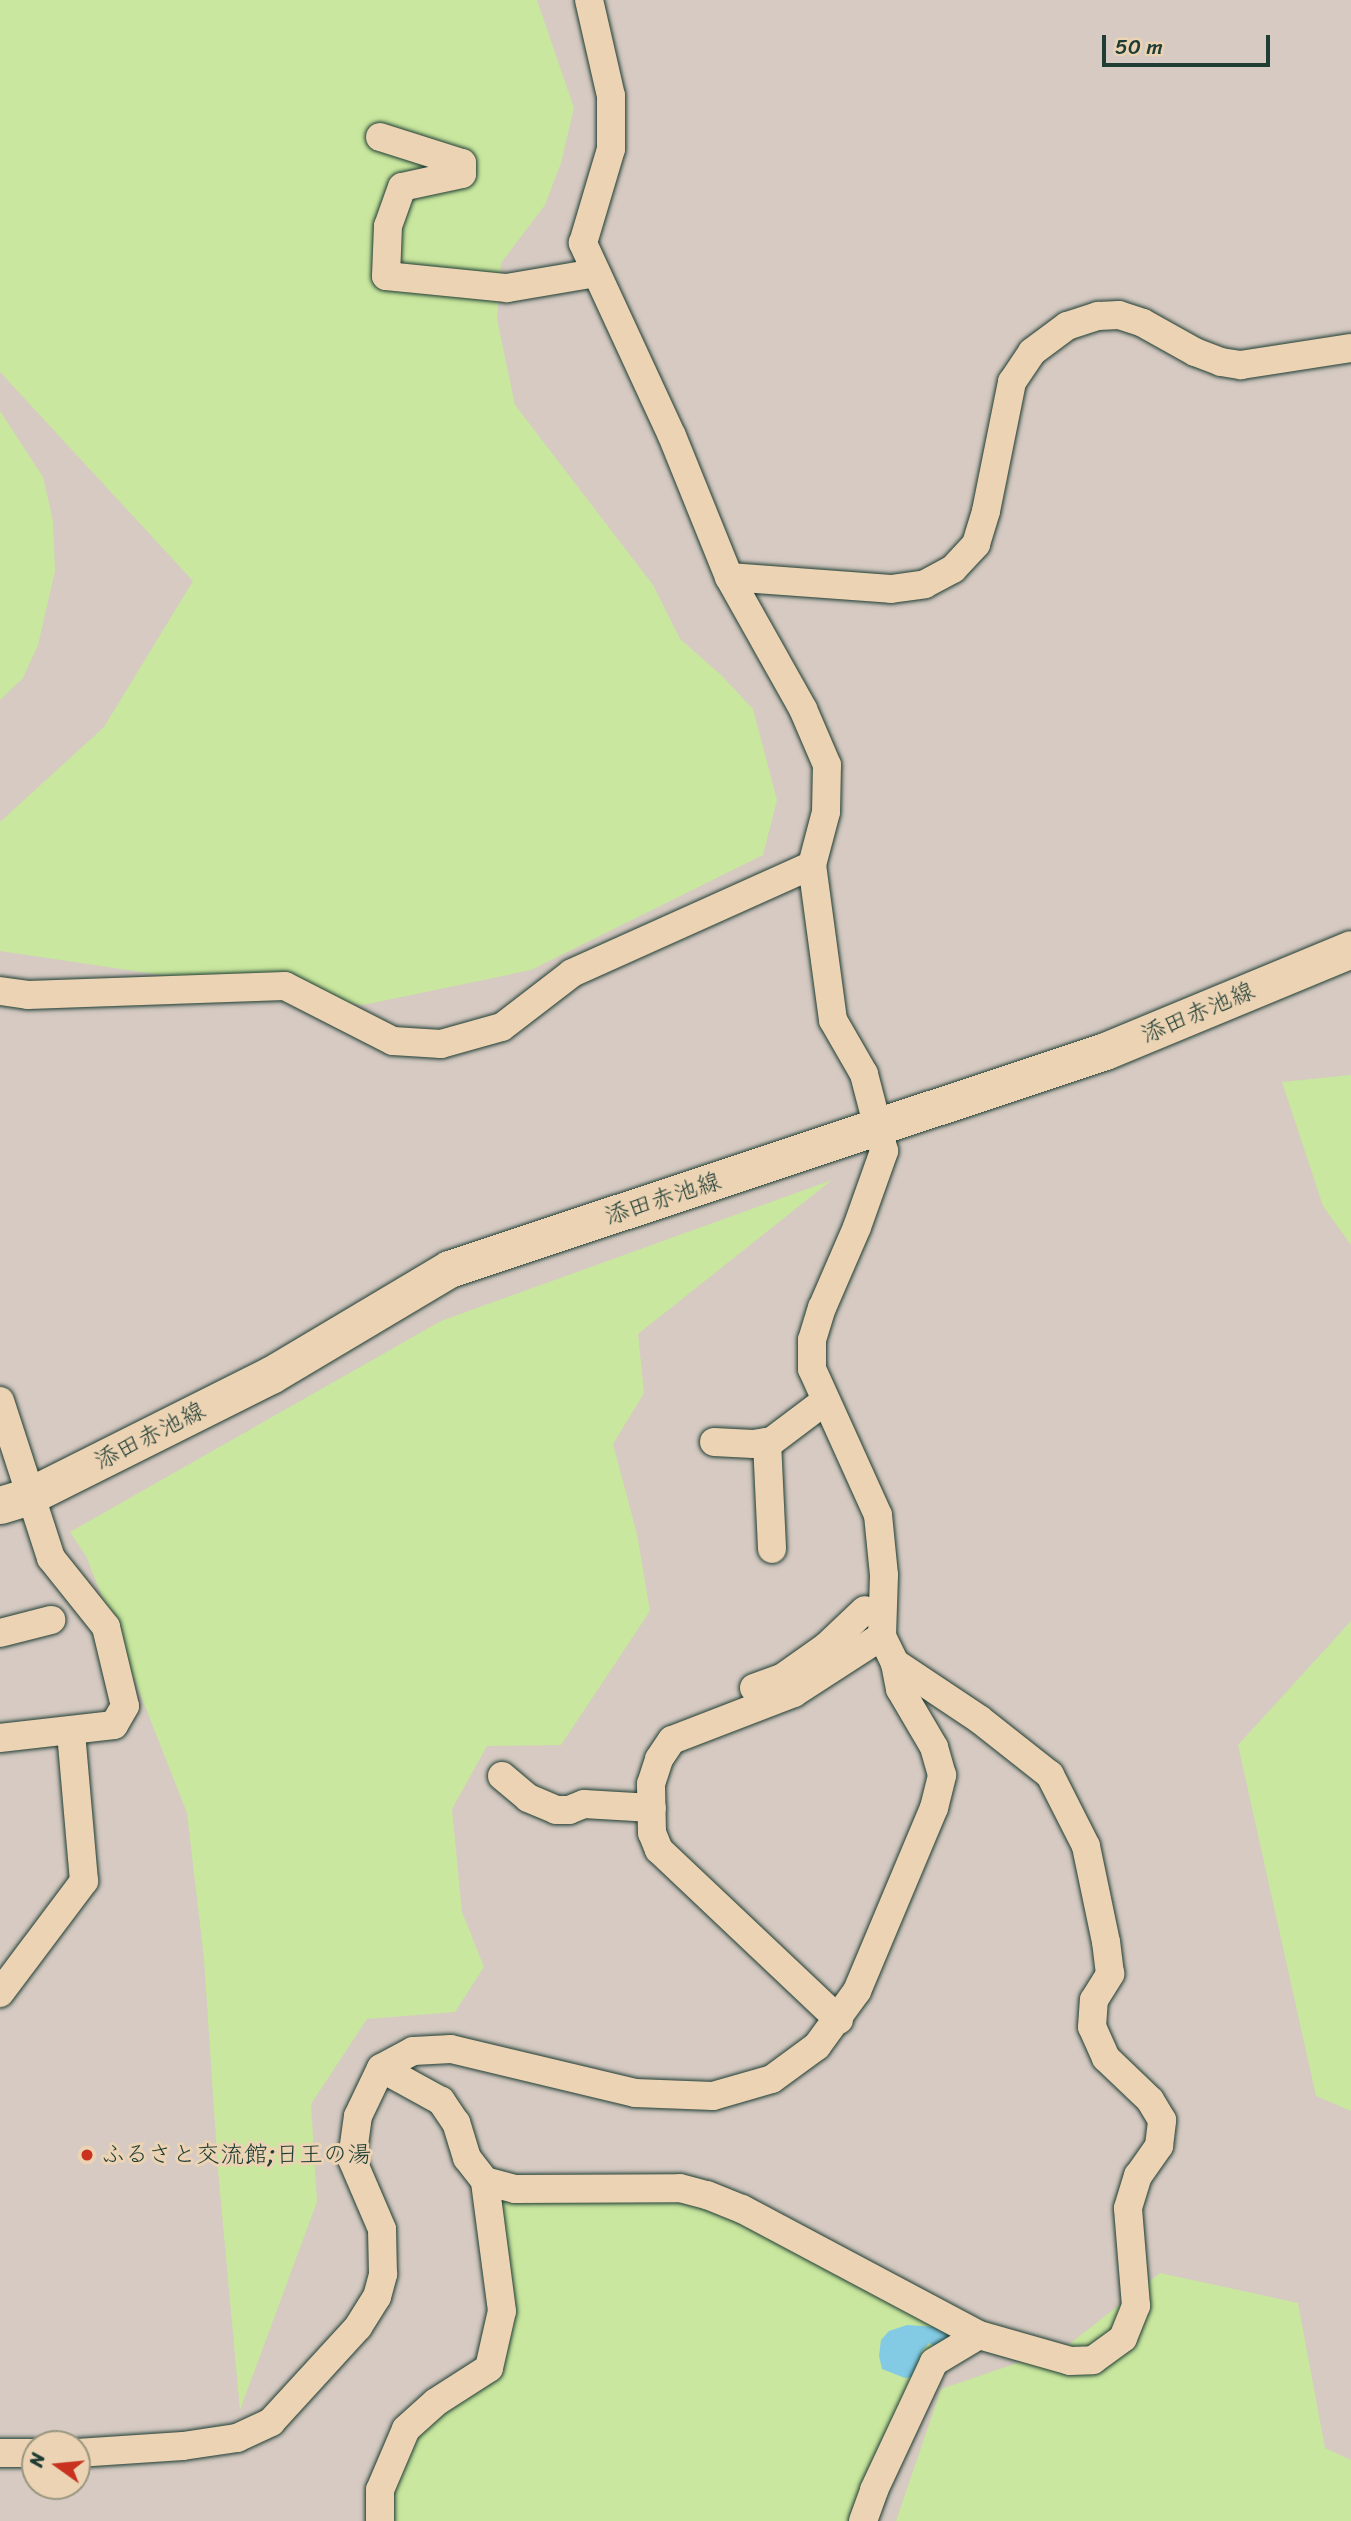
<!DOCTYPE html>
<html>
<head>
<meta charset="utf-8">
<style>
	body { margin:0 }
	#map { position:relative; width:1351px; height:2521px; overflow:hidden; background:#d6cac2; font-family:Sriracha,"Klee One",sans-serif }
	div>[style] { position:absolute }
	.green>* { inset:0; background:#c9e79e }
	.water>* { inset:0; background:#83cbe4 }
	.roads { filter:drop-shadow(0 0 2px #1f3d34) drop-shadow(0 0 2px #1f3d34) }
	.minor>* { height:28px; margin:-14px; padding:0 14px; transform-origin:14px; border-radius:14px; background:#ebd3b3 }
	.major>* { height:37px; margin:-18.5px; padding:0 18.5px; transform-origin:18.5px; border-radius:18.5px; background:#ebd3b3 }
	.dots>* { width:19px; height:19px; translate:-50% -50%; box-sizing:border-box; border:4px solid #ebd3b3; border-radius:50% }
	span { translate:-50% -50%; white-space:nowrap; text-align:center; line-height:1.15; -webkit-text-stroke:6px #ebd3b3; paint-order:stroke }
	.street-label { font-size:24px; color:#1f3d34 }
	.poi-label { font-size:24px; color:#1f3d34 }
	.left { translate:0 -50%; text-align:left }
	.north { position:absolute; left:21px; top:2430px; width:70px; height:70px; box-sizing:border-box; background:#ebd3b3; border:2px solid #999780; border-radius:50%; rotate:285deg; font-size:19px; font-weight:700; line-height:28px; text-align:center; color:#1f3d34 }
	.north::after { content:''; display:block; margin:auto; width:24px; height:32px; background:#c8321e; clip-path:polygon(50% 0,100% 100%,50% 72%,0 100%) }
	.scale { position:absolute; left:1102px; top:35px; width:168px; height:32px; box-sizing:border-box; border:4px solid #1f3d34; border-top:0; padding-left:9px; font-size:21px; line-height:24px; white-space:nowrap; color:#1f3d34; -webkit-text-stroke:5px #ebd3b3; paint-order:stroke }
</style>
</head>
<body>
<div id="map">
	<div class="green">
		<i style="clip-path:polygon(0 0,537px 0,574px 108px,561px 163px,545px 205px,501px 263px,497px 319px,515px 405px,653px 585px,680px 639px,721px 675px,753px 709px,777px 800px,763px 855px,531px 970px,363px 1005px,0 951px,0 822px,104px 727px,193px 581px,0 372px)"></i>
		<i style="clip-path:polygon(0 411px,43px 477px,53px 521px,55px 571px,38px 645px,23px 678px,0 700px)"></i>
		<i style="clip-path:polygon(1351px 1075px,1351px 1245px,1323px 1206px,1282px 1082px)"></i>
		<i style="clip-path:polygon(832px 1180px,638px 1334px,644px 1393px,613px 1444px,637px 1534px,650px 1611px,561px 1745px,487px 1746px,452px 1809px,462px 1912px,484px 1967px,455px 2012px,367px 2019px,311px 2104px,317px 2202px,240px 2410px,218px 2170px,204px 1959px,187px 1813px,86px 1556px,70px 1532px,441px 1321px)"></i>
		<i style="clip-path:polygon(1351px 1621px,1351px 2111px,1316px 2096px,1238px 1745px)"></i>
		<i style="clip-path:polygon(643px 2197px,732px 2213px,961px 2329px,863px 2521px,380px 2521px,406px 2429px,489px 2368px,498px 2199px)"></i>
		<i style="clip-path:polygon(1160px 2273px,1298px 2303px,1325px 2448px,1351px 2460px,1351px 2521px,896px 2521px,941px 2389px,1067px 2346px)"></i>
	</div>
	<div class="water">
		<i style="clip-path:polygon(907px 2325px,949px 2328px,956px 2332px,939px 2348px,929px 2343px,922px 2351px,912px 2377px,905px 2378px,882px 2369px,879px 2356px,881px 2340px,889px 2331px)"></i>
	</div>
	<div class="roads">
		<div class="minor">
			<i style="left:380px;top:137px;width:86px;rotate:17.6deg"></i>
			<i style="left:462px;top:163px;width:11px;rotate:90deg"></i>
			<i style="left:462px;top:174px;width:61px;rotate:167.8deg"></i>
			<i style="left:402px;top:187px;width:41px;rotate:109.7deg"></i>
			<i style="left:388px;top:226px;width:50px;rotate:92.3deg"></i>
			<i style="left:386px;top:276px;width:122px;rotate:5.7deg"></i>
			<i style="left:507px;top:288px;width:90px;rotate:-9.6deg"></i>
			<i style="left:729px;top:577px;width:162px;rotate:4.2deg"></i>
			<i style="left:891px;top:589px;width:34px;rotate:-8deg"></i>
			<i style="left:925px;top:584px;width:32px;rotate:-28deg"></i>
			<i style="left:953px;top:569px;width:34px;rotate:-47deg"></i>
			<i style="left:976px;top:544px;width:34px;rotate:-73deg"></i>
			<i style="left:986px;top:511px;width:132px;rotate:-78.6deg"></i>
			<i style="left:1012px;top:382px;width:36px;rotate:-56deg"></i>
			<i style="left:1032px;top:352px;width:44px;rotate:-36.6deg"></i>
			<i style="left:1067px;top:326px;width:33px;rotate:-18deg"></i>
			<i style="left:1098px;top:316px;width:21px;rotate:-3deg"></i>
			<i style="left:1119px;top:315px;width:25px;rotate:18deg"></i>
			<i style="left:1143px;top:323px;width:60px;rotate:29.1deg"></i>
			<i style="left:1195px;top:352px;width:28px;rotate:21deg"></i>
			<i style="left:1221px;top:362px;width:20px;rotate:9deg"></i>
			<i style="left:1241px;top:365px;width:111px;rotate:-8.8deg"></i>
			<i style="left:0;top:991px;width:28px;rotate:8deg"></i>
			<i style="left:28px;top:995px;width:257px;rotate:-2deg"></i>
			<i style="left:285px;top:986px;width:121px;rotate:27deg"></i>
			<i style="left:393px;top:1041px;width:48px;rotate:3.6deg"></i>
			<i style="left:441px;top:1044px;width:63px;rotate:-15.6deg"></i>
			<i style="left:502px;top:1027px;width:88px;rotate:-37.6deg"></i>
			<i style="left:572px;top:973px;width:263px;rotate:-24.2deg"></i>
			<i style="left:0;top:1401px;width:165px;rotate:72deg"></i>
			<i style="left:51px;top:1558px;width:88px;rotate:51.4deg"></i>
			<i style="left:106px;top:1627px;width:81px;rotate:76.5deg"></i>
			<i style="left:125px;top:1706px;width:22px;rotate:120deg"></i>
			<i style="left:114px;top:1725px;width:115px;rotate:173.5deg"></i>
			<i style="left:714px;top:1442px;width:39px;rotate:3deg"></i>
			<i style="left:753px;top:1444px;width:19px;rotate:-9deg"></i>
			<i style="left:772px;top:1441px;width:66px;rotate:-37deg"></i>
			<i style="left:767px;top:1442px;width:107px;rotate:87.3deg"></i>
			<i style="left:0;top:1633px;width:53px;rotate:-14.3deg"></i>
			<i style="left:754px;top:1688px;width:30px;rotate:-20deg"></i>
			<i style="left:782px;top:1678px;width:55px;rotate:-35.4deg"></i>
			<i style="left:827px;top:1646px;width:52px;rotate:-43.5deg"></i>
			<i style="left:502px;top:1776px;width:34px;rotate:40deg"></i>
			<i style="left:528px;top:1798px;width:30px;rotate:23deg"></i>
			<i style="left:556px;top:1810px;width:13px"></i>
			<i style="left:569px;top:1810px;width:16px;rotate:-22deg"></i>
			<i style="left:584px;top:1804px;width:68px;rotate:3.4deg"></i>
			<i style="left:0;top:1993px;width:140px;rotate:-53.1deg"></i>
			<i style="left:84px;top:1881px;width:151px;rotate:-95deg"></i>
			<i style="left:839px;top:2020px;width:248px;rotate:-136.6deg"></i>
			<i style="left:659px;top:1850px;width:18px;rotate:-112deg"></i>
			<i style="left:652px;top:1833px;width:49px;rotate:-91.2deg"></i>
			<i style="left:651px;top:1784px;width:26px;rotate:-72deg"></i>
			<i style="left:659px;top:1759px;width:23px;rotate:-56deg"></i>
			<i style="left:672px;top:1740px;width:131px;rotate:-21.1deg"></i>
			<i style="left:794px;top:1693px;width:105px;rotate:-32.9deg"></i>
			<i style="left:485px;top:2181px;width:31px;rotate:15deg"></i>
			<i style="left:515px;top:2189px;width:165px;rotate:-0.3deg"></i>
			<i style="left:680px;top:2188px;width:28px;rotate:15deg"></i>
			<i style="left:707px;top:2195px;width:38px;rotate:22deg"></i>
			<i style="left:742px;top:2209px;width:268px;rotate:28deg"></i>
			<i style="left:0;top:2453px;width:35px"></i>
			<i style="left:77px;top:2453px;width:106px;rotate:-3.8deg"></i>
			<i style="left:183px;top:2446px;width:55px;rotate:-8.4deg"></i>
			<i style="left:237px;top:2438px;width:38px;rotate:-25deg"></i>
			<i style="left:271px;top:2422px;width:129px;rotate:-47.5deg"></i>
			<i style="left:358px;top:2327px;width:36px;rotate:-58deg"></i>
			<i style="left:377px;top:2297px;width:24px;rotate:-75deg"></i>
			<i style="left:383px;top:2274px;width:45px;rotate:-91.3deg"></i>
			<i style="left:382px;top:2229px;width:76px;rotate:-113.2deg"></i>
			<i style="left:352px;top:2159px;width:43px;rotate:-82.1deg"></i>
			<i style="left:358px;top:2116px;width:53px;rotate:-64.4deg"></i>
			<i style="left:381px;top:2068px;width:36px;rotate:-28deg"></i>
			<i style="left:413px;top:2051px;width:38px;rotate:-3deg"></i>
			<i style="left:451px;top:2049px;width:189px;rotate:13.4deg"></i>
			<i style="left:635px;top:2093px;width:78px;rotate:2.2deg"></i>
			<i style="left:713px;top:2096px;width:61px;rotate:-16.1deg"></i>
			<i style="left:772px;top:2079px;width:56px;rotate:-36.3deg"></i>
			<i style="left:817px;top:2046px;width:68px;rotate:-54deg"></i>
			<i style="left:857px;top:1991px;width:199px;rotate:-67.2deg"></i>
			<i style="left:934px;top:1808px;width:34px;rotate:-76deg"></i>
			<i style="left:942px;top:1775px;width:29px;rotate:-106deg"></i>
			<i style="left:934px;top:1747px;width:67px;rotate:-120.4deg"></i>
			<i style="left:900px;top:1689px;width:26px;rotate:-101deg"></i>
			<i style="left:895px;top:1663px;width:30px;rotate:-116deg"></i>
			<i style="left:882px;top:1636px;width:61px;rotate:-88.1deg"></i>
			<i style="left:884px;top:1575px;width:60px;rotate:-95.7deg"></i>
			<i style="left:878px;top:1515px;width:160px;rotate:-114.3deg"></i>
			<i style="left:812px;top:1369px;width:29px;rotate:-90deg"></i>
			<i style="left:812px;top:1340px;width:34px;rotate:-73deg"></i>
			<i style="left:822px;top:1308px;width:88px;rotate:-66.6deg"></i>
			<i style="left:857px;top:1227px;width:81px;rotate:-70.4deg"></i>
			<i style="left:884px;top:1151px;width:80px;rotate:-104.6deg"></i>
			<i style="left:864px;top:1074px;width:62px;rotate:-119.9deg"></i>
			<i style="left:833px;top:1020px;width:156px;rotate:-97.7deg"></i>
			<i style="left:812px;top:865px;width:55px;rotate:-75.2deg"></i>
			<i style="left:826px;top:812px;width:47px;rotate:-88.8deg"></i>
			<i style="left:827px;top:765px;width:61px;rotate:-113.2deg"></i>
			<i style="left:803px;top:709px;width:151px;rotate:-119.3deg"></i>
			<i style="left:729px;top:577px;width:152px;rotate:-112deg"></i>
			<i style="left:672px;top:436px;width:213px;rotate:-114.8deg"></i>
			<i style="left:583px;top:243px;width:98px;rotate:-73.4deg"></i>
			<i style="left:611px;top:149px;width:53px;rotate:-90deg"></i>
			<i style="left:611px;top:96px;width:98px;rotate:-102.9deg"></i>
			<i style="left:380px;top:2521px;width:31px;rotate:-90deg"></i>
			<i style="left:380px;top:2490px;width:66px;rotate:-66.9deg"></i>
			<i style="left:406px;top:2429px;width:40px;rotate:-42deg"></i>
			<i style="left:436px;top:2402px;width:63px;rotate:-32.7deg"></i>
			<i style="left:489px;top:2368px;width:58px;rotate:-77.2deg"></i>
			<i style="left:502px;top:2311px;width:131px;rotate:-97.5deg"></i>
			<i style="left:485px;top:2181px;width:29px;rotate:-128deg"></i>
			<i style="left:467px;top:2158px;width:37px;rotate:-107deg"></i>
			<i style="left:456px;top:2123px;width:27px;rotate:-124deg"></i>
			<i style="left:441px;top:2101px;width:68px;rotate:-151.2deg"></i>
			<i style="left:863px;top:2521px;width:33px;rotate:-70deg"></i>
			<i style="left:874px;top:2490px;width:141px;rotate:-64.9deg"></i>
			<i style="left:934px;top:2362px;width:52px;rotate:-31deg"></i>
			<i style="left:979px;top:2335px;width:95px;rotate:15.9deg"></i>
			<i style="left:1070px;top:2361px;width:23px;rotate:-2deg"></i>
			<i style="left:1093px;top:2360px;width:37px;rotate:-36deg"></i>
			<i style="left:1123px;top:2338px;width:35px;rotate:-68deg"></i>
			<i style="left:1136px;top:2306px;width:98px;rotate:-94.7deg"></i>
			<i style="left:1128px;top:2208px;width:34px;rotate:-73deg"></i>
			<i style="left:1138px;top:2176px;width:37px;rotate:-55deg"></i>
			<i style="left:1159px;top:2146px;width:26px;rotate:-83deg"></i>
			<i style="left:1162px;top:2120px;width:23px;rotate:-121deg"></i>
			<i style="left:1150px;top:2100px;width:61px;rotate:-136.3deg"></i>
			<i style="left:1106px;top:2058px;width:34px;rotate:-114deg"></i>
			<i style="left:1092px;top:2027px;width:27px;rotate:-86deg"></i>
			<i style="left:1094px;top:2000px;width:31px;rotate:-58deg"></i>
			<i style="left:1110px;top:1974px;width:32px;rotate:-97deg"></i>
			<i style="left:1106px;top:1942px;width:98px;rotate:-101.8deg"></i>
			<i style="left:1086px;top:1846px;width:80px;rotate:-116.9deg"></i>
			<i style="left:1050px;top:1775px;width:90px;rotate:-141.7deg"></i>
			<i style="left:979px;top:1719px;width:101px;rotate:-146.3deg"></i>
		</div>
		<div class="major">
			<i style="left:0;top:1505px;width:30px;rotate:-17deg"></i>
			<i style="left:29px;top:1496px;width:271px;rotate:-26.6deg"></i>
			<i style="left:271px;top:1375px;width:207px;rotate:-30.8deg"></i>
			<i style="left:449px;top:1269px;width:691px;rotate:-18.38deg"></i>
			<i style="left:1105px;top:1051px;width:266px;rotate:-22.5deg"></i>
		</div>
	</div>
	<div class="dots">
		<i style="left:87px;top:2155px;background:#c8321e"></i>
	</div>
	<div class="street-label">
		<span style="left:1198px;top:1013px;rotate:-23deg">添田赤池線</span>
		<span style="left:663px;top:1199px;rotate:-18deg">添田赤池線</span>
		<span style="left:150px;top:1436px;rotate:-27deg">添田赤池線</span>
	</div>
	<div class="poi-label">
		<span class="left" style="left:101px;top:2155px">ふるさと交流館;日王の湯</span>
	</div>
	<div class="north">N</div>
	<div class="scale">50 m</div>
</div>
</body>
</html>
